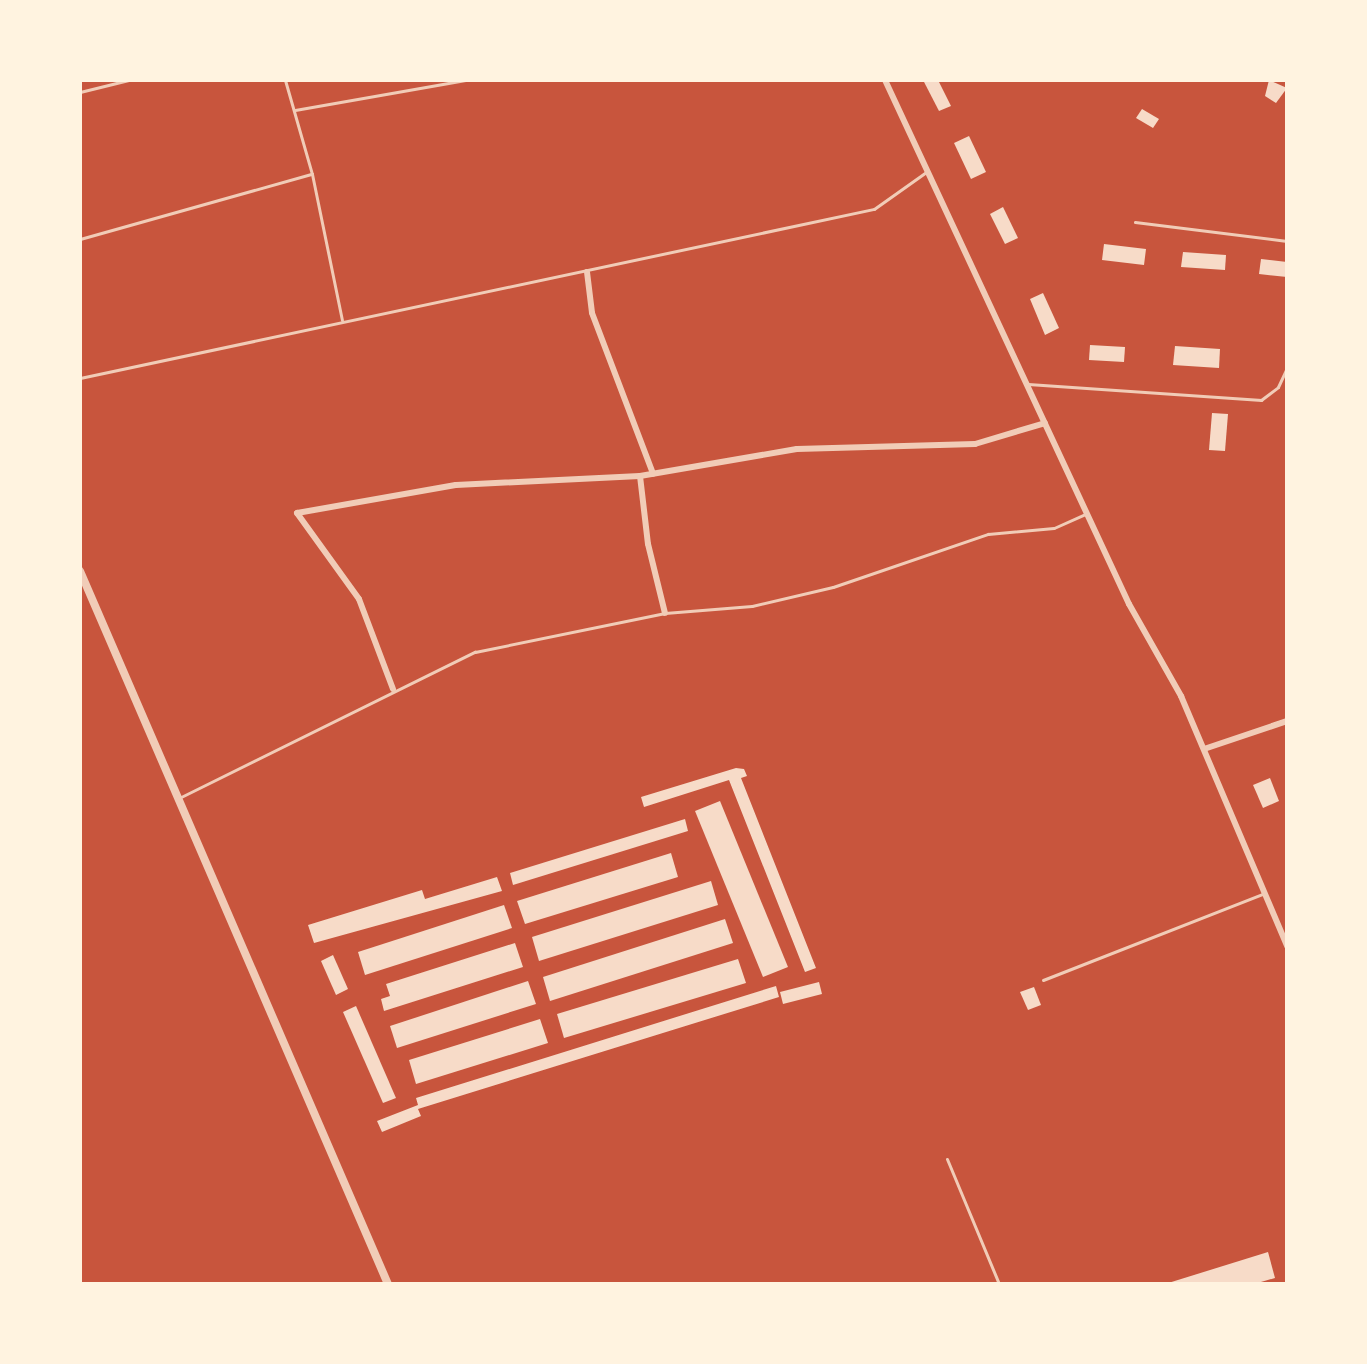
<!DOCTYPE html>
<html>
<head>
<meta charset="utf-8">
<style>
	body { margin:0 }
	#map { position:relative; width:1367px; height:1364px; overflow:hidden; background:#c8553d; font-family:"Fira Sans Condensed",sans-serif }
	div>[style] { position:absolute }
	.building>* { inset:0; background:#f7dbc8 }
	.service>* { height:3px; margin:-1.5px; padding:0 1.5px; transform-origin:1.5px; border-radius:1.5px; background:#f1ccb7 }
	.minor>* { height:6px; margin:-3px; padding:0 3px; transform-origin:3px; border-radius:3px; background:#f1ccb7 }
	.tertiary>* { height:8px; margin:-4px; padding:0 4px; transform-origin:4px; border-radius:4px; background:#f1ccb7 }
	span { translate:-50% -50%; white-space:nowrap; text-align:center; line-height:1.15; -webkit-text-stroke:7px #fff3e0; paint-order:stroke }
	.frame { position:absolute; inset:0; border:82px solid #fff3e0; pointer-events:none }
</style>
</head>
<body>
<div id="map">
	<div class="building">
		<i style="clip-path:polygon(923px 80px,938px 80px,951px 106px,939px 111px)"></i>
		<i style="clip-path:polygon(1269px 80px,1287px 88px,1276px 103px,1265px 96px)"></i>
		<i style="clip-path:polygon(1142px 109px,1159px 119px,1153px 128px,1136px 118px)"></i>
		<i style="clip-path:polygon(969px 136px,986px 172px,971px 179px,954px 143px)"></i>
		<i style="clip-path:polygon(1003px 207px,1018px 238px,1005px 244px,990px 214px)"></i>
		<i style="clip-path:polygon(1104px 244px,1146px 249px,1144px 265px,1102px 260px)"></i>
		<i style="clip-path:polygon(1183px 252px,1226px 255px,1225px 270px,1181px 267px)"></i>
		<i style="clip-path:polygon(1261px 259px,1287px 262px,1287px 277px,1259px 274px)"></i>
		<i style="clip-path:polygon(1043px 293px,1059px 328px,1045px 335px,1030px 299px)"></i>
		<i style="clip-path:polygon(1090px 345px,1125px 347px,1124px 362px,1089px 360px)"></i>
		<i style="clip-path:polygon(1175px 346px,1220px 349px,1219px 368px,1173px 365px)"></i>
		<i style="clip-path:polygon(1212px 413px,1228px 414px,1225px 451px,1209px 450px)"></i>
		<i style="clip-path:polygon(736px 768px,744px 769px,747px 776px,741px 778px,816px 968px,805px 972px,729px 780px,644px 807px,641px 797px)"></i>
		<i style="clip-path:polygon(1270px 778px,1279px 801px,1263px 808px,1253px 785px)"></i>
		<i style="clip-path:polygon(720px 801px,788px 967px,763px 977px,695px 811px)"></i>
		<i style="clip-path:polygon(685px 819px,688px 831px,513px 885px,510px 873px)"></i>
		<i style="clip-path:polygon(671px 853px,678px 877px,525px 924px,517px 901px)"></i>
		<i style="clip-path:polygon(497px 877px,502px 891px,314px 943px,308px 925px,422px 890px,425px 899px)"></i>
		<i style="clip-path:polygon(711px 881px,718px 905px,539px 961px,532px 937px)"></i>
		<i style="clip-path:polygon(504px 905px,512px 928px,365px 975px,358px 952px)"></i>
		<i style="clip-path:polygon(725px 919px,733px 943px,550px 1001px,543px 977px)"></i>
		<i style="clip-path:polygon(515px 943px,523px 967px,384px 1011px,381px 999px,390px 996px,386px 984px)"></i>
		<i style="clip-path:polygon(333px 955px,348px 989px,336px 995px,321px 961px)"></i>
		<i style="clip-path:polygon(738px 959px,746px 983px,564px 1038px,557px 1014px)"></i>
		<i style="clip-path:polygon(528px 981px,536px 1004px,397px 1048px,390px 1026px)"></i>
		<i style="clip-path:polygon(819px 982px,822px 994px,783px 1004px,780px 992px)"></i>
		<i style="clip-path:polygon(776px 986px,779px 997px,418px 1109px,421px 1116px,382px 1132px,377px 1121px,418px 1105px,416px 1098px)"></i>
		<i style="clip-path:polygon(1034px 987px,1041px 1005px,1028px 1010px,1020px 992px)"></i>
		<i style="clip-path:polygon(356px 1006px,396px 1098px,383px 1103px,343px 1012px)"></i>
		<i style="clip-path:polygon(540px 1019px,548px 1043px,416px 1084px,409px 1060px)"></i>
		<i style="clip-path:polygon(1268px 1252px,1275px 1278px,1254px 1284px,1165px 1284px)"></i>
	</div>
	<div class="service">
		<i style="left:285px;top:80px;width:98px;rotate:74deg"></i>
		<i style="left:312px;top:174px;width:149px;rotate:78.4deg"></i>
		<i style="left:80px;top:92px;width:50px;rotate:-13.8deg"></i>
		<i style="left:295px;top:110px;width:173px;rotate:-10deg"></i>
		<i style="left:1135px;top:222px;width:153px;rotate:7.1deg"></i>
		<i style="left:80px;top:239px;width:241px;rotate:-15.7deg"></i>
		<i style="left:80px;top:378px;width:812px;rotate:-12.02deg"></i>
		<i style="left:874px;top:209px;width:64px;rotate:-35.4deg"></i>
		<i style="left:1028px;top:384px;width:234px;rotate:3.9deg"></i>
		<i style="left:1261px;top:400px;width:21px;rotate:-37deg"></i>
		<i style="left:1278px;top:387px;width:21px;rotate:-65deg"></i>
		<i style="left:181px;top:797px;width:328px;rotate:-26.3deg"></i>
		<i style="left:475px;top:652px;width:194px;rotate:-11.6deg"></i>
		<i style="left:665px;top:613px;width:87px;rotate:-4.6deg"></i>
		<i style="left:752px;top:606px;width:83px;rotate:-13.2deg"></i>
		<i style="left:833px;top:587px;width:164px;rotate:-18.9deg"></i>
		<i style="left:988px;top:534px;width:66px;rotate:-5.2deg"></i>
		<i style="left:1054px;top:528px;width:34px;rotate:-24deg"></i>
		<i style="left:1043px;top:980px;width:236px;rotate:-21.4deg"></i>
		<i style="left:947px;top:1159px;width:135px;rotate:67.4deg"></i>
	</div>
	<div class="minor">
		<i style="left:885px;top:80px;width:578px;rotate:65.03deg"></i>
		<i style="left:1129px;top:604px;width:106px;rotate:60.5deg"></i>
		<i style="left:1181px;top:696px;width:272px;rotate:67deg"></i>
		<i style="left:587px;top:272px;width:41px;rotate:83deg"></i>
		<i style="left:592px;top:313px;width:172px;rotate:69.2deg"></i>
		<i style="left:640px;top:476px;width:68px;rotate:83.3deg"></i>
		<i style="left:648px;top:544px;width:71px;rotate:76.2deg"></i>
		<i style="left:393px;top:689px;width:96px;rotate:-110.7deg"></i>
		<i style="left:359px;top:599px;width:106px;rotate:-125.8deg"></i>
		<i style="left:297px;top:513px;width:161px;rotate:-10deg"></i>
		<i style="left:456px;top:485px;width:184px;rotate:-2.8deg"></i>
		<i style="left:640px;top:476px;width:159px;rotate:-9.8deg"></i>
		<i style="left:797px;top:449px;width:178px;rotate:-1.6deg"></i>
		<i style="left:975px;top:444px;width:73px;rotate:-16.7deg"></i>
		<i style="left:1204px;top:749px;width:88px;rotate:-18.6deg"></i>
	</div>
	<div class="tertiary">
		<i style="left:80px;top:571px;width:777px;rotate:66.64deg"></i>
	</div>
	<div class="frame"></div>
</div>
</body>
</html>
